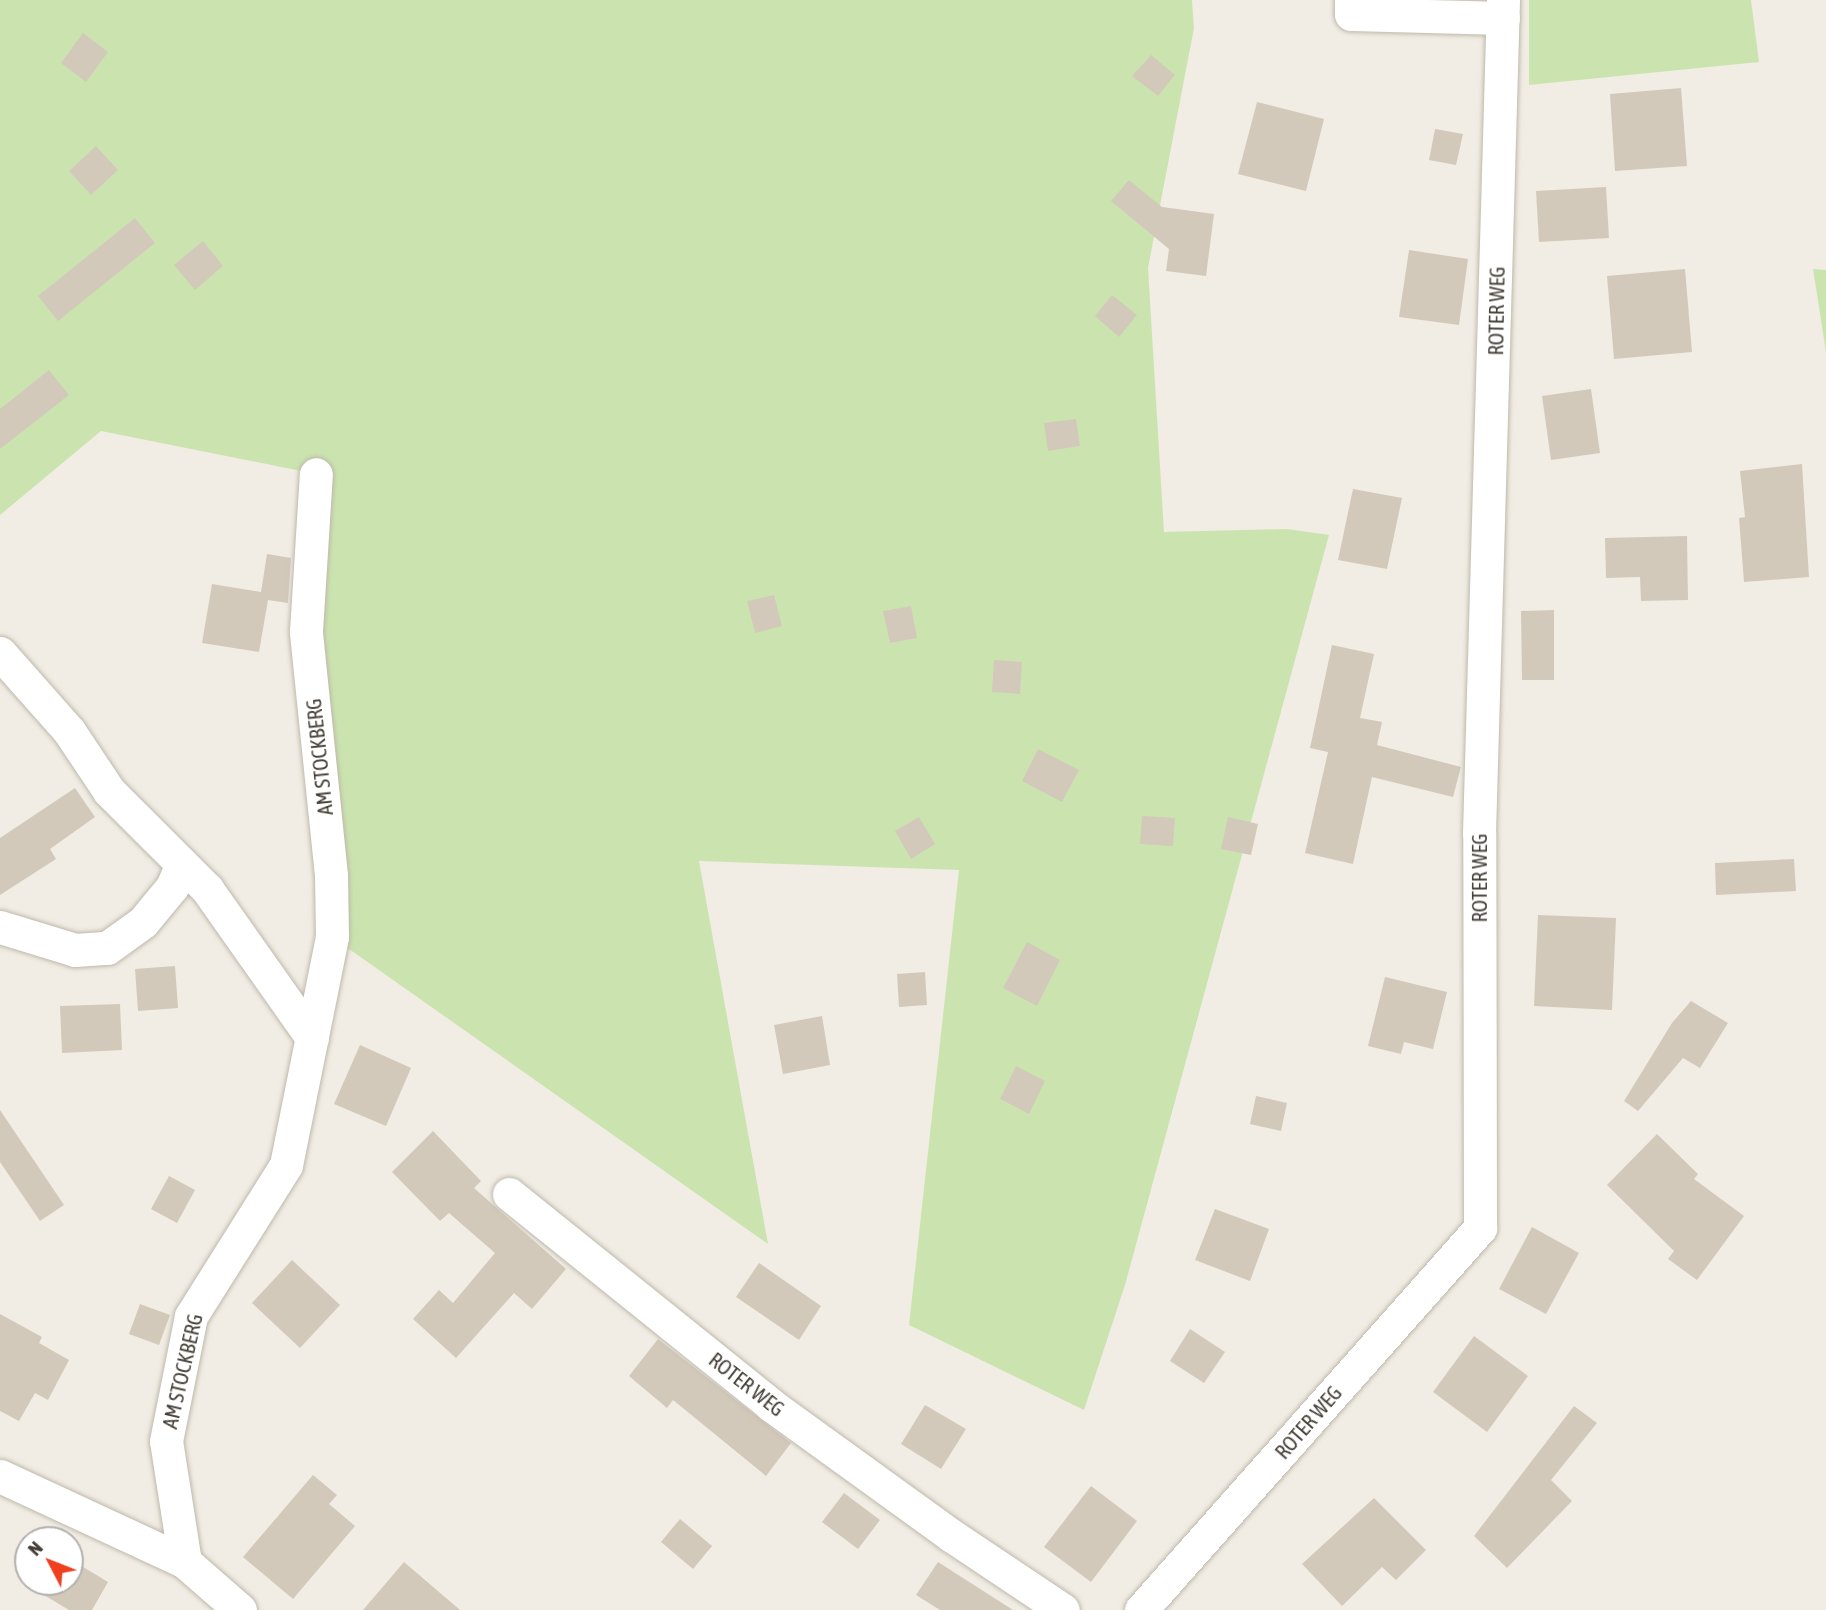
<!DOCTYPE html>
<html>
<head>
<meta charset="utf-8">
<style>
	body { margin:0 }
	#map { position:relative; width:1826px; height:1610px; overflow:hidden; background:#f1ede4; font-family:"Asap Condensed",sans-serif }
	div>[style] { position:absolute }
	.green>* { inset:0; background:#cbe4af }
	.building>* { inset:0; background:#d2c9ba }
	.roads { filter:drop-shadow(0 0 2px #bfb8ab) drop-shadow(0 0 2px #bfb8ab) }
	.minor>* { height:33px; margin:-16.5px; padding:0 16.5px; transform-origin:16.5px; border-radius:16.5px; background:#fff }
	span { translate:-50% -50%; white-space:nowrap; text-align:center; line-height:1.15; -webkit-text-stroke:7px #fff; paint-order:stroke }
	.street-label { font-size:21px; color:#433d35 }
	.north { position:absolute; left:14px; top:1526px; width:70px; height:70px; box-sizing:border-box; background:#fff; border:2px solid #b4b1ae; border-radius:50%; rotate:312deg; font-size:19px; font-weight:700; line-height:28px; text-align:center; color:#433d35 }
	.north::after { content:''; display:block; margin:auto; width:24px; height:32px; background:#ef3f1e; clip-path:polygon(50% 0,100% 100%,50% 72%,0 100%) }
</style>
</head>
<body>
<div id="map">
	<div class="green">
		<i style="clip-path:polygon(0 0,1192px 0,1194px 28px,1148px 268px,1164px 532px,1287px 529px,1329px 535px,1125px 1285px,1084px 1410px,909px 1325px,959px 870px,699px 861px,768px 1244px,332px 937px,316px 474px,101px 431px,0 515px)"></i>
		<i style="clip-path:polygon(1529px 0,1751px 0,1759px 62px,1529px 85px)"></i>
		<i style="clip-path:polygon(1813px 269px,1826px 270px,1826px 352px)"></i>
	</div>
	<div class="building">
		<i style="clip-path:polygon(83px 33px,108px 52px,86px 82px,61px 63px)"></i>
		<i style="clip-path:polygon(1151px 55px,1175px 75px,1158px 96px,1132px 76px)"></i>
		<i style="clip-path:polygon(1681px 88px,1687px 166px,1615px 171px,1610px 94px)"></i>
		<i style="clip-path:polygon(1257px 102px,1324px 119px,1306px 191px,1238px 174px)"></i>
		<i style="clip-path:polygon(1435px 129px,1463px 134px,1456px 165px,1429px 160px)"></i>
		<i style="clip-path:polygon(96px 146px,118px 170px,91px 195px,69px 171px)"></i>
		<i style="clip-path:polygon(1129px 180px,1162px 207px,1214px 214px,1206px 276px,1166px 271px,1169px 249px,1111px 201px)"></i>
		<i style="clip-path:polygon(1606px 187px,1609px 238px,1539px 242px,1536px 191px)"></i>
		<i style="clip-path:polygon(135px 218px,155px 243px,58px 321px,38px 296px)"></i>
		<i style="clip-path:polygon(203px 241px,223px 266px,195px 290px,174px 265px)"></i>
		<i style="clip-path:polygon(1409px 250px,1468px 259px,1459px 325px,1399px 317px)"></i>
		<i style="clip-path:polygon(1685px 269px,1692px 352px,1614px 359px,1607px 276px)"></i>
		<i style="clip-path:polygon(1112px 295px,1137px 315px,1119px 337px,1095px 316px)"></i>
		<i style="clip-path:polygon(49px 370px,69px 395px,0 449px,0 409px)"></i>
		<i style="clip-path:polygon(1591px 389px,1600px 453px,1551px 460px,1542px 396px)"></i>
		<i style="clip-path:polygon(1076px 419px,1080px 446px,1048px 451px,1044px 423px)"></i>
		<i style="clip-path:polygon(1802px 464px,1809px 577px,1744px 582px,1739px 518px,1745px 517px,1740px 471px)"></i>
		<i style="clip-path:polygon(1353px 489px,1402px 498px,1387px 569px,1338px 560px)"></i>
		<i style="clip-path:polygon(1687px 536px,1688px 600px,1641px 601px,1640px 577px,1606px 578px,1605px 538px)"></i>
		<i style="clip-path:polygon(267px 554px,291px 558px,288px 603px,268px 600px,259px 652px,202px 643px,212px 584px,261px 592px)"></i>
		<i style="clip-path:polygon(774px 595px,782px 626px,755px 633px,747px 601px)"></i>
		<i style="clip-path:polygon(911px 606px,917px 638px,890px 643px,883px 611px)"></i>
		<i style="clip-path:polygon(1554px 610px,1554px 680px,1522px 680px,1521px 611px)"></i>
		<i style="clip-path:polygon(1332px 645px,1374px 654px,1360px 718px,1382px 722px,1377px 745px,1461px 767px,1453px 797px,1372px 777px,1353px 864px,1305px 853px,1328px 752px,1310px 748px)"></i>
		<i style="clip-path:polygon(994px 660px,1022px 662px,1020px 694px,992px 692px)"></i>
		<i style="clip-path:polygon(1038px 749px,1079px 770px,1062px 802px,1022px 781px)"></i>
		<i style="clip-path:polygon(75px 788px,95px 817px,50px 849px,56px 859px,0 895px,0 838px)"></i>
		<i style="clip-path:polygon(1142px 816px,1175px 818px,1173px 846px,1140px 844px)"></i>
		<i style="clip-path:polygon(919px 817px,935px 844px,911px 859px,895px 831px)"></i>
		<i style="clip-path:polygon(1228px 817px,1258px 824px,1251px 855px,1221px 849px)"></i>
		<i style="clip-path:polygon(1794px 859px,1796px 891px,1716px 895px,1715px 863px)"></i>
		<i style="clip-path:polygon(1538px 915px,1616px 918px,1612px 1010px,1534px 1006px)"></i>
		<i style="clip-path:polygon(1027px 942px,1060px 960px,1037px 1006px,1003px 988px)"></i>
		<i style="clip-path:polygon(175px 966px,178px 1008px,138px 1011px,135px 969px)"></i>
		<i style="clip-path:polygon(925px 972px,927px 1005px,899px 1007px,897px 974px)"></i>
		<i style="clip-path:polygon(1385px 977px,1447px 992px,1433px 1049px,1404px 1042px,1401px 1054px,1368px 1046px)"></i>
		<i style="clip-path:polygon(1691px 1001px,1728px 1023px,1700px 1068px,1683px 1058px,1638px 1111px,1624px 1101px,1672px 1023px)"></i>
		<i style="clip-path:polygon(120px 1004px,122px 1050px,62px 1053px,60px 1006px)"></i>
		<i style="clip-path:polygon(822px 1016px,830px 1065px,783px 1074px,774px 1025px)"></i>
		<i style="clip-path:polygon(360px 1045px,411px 1068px,386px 1126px,334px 1104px)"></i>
		<i style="clip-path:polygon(1016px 1066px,1045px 1081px,1029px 1114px,1000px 1099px)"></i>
		<i style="clip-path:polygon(1256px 1096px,1287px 1103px,1281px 1131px,1250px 1124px)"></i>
		<i style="clip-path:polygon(0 1110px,64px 1205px,40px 1221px,0 1162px)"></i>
		<i style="clip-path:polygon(433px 1131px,481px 1181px,474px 1188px,566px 1269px,532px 1309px,514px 1293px,456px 1358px,413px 1319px,439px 1290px,453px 1303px,495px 1253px,449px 1213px,440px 1221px,392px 1172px)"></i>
		<i style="clip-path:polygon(1657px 1134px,1698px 1174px,1694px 1179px,1744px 1216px,1697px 1280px,1668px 1259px,1674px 1251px,1607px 1185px)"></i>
		<i style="clip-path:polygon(169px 1176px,195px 1190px,177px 1223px,151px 1209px)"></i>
		<i style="clip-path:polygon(1215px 1209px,1269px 1229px,1250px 1281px,1195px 1260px)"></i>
		<i style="clip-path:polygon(1532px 1227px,1579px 1253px,1546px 1314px,1499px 1289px)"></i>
		<i style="clip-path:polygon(292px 1260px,340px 1305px,300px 1348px,252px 1303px)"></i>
		<i style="clip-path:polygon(759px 1263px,821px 1306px,799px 1340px,736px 1297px)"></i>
		<i style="clip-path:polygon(140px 1304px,170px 1315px,159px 1345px,129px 1334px)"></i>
		<i style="clip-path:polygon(0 1314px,42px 1337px,39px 1343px,69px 1360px,48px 1400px,35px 1393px,19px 1421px,0 1411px)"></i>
		<i style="clip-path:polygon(1190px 1329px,1225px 1352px,1204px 1383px,1170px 1361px)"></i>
		<i style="clip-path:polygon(1474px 1336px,1528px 1376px,1487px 1432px,1433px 1392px)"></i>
		<i style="clip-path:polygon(658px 1339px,791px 1443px,766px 1476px,673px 1400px,667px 1408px,629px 1376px)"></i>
		<i style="clip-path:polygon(925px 1405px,966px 1429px,941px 1469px,901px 1444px)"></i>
		<i style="clip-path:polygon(1574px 1406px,1597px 1423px,1551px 1480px,1572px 1501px,1507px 1568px,1474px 1536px)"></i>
		<i style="clip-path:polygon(313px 1475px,337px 1495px,329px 1504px,355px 1526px,293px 1599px,243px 1557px)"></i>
		<i style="clip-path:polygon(1091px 1486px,1137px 1521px,1091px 1582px,1044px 1547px)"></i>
		<i style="clip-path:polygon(844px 1493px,880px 1520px,858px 1549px,822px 1522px)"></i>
		<i style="clip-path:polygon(1374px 1498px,1426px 1550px,1396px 1580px,1382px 1567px,1342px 1606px,1302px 1564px)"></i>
		<i style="clip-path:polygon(680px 1519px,712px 1546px,693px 1569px,661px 1542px)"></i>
		<i style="clip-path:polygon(70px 1559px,108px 1582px,92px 1610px,69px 1610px,22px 1582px,70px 1582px)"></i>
		<i style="clip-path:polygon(404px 1562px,460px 1610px,363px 1610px)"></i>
		<i style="clip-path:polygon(938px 1562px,1013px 1610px,940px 1610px,916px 1595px)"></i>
	</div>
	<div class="roads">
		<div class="minor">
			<i style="left:1351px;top:0;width:14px;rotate:90deg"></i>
			<i style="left:1351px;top:14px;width:152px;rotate:1.5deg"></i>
			<i style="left:0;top:653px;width:104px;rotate:48.5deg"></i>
			<i style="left:69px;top:731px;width:72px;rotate:56.3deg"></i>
			<i style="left:109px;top:791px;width:139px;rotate:45deg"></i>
			<i style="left:207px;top:889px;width:182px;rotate:54.8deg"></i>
			<i style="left:0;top:927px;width:78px;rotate:17deg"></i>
			<i style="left:75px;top:950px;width:32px;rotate:-4deg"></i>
			<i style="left:107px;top:948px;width:44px;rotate:-35.8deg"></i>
			<i style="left:143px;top:922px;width:45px;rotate:-50.4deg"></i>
			<i style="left:172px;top:887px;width:25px;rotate:-67deg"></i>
			<i style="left:509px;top:1194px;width:336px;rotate:38.8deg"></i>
			<i style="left:771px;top:1405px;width:223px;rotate:35.9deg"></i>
			<i style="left:952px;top:1536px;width:133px;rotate:33.7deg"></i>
			<i style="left:0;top:1476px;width:204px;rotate:24.9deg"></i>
			<i style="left:185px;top:1562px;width:73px;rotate:41.1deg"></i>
			<i style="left:185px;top:1562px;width:122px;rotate:-98.9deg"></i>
			<i style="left:166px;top:1441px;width:127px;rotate:-78.7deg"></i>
			<i style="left:191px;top:1316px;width:178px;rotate:-57.8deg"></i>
			<i style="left:286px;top:1165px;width:233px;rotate:-78.6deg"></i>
			<i style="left:332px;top:937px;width:62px;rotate:-90.9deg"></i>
			<i style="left:331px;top:875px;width:245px;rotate:-95.9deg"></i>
			<i style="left:306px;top:631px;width:157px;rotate:-86.4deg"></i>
			<i style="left:1141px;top:1610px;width:511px;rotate:-48.41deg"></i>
			<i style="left:1480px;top:1228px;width:395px;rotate:-90.1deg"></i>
			<i style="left:1479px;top:833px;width:833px;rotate:-88.35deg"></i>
		</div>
	</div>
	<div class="street-label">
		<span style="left:1496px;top:311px;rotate:-89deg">ROTER WEG</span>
		<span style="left:319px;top:757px;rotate:-96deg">AM STOCKBERG</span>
		<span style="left:1479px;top:878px;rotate:-90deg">ROTER WEG</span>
		<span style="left:182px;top:1371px;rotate:-77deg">AM STOCKBERG</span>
		<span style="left:747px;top:1384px;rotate:38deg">ROTER WEG</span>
		<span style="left:1308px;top:1422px;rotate:-49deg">ROTER WEG</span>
	</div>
	<div class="north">N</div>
</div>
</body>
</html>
